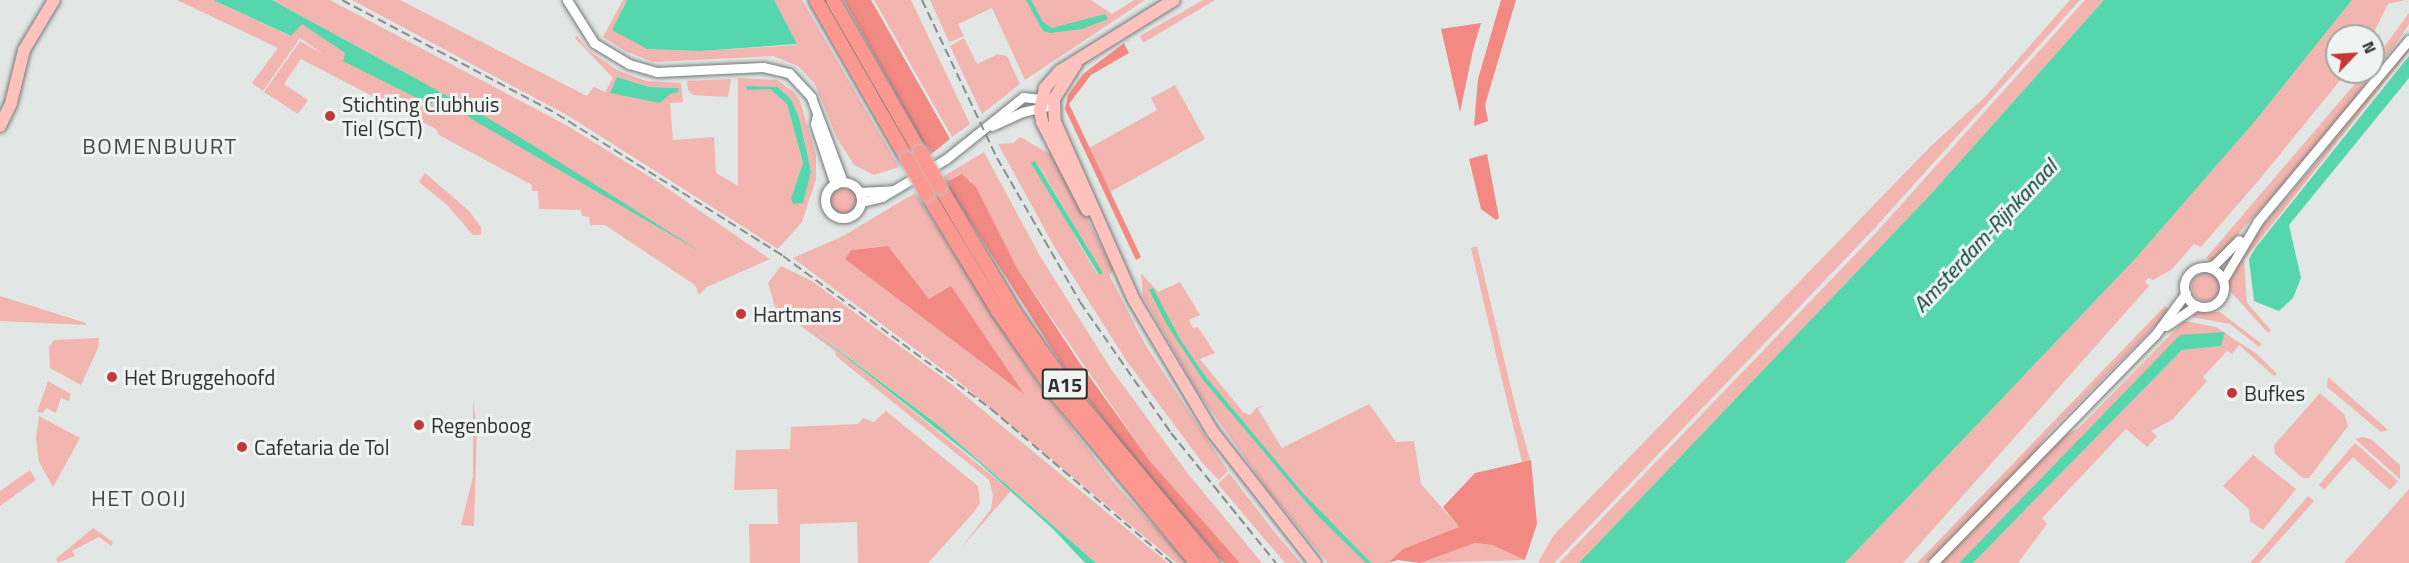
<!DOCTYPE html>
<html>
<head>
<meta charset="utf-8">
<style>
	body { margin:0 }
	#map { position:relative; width:2409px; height:563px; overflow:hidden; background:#e2e7e5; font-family:"Titillium Web",sans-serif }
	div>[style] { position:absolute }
	.green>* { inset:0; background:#f3b5af }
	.round { border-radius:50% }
	.forest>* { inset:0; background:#f28982 }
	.water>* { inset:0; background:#56d6ad }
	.roads { filter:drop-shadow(0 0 2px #757a78) drop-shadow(0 0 2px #757a78) }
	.minor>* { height:9px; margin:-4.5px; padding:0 4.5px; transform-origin:4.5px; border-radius:4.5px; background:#fff }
	.minor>.ring { margin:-4.5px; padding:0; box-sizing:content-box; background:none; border:9px solid #fff; border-radius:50% }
	.major>* { height:12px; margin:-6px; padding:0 6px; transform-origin:6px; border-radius:6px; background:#fec1bc }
	.highway>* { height:14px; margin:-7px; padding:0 7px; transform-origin:7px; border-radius:7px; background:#fd9890 }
	.rail>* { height:2px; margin-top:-1px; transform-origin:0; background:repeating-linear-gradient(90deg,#898d8b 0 9px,transparent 0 13.5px) }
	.bridges { filter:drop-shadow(0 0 2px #c1c1c1) drop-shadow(0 0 2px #c1c1c1) }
	.highway-bridge>* { height:14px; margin:-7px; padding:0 7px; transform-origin:7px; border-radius:7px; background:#fd9890 }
	.dots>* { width:16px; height:16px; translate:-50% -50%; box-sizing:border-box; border:3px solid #eff4f2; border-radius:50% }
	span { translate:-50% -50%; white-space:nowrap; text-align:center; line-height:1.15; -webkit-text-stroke:6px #eff4f2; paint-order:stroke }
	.shield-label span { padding:2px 4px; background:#eff4f2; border:2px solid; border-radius:4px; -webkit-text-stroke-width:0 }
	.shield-label { font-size:20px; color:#2f3130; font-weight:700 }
	.poi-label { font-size:21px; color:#2f3130 }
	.left { translate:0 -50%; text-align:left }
	.neighbourhood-label { font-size:22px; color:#434746; letter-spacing:1.5px }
	.water-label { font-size:22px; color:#064131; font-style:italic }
	.north { position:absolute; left:2325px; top:24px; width:60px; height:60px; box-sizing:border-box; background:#eff4f2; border:2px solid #a2a6a4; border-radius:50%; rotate:65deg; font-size:16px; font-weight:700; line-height:24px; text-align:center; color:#2f3130 }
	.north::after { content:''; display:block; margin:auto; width:21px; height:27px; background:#c63738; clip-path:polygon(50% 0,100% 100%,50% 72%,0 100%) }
</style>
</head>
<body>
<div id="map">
	<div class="green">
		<i style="clip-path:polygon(177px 0,213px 0,290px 36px,302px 23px,345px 53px,343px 60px,432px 105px,438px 96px,453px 105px,457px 101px,272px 0,330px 0,566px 125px,655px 180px,770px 259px,707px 287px,699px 295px,695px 285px,605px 225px,590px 225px,589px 217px,582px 216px,581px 210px,539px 209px,538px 191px,532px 191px,532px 185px,439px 135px,436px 129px,301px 59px,284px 84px,308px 100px,298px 114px,264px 92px,300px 41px,324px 55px,300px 38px,263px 91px,252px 83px,278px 48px)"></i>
		<i style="clip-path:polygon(evenodd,352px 0,400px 0,587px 96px,594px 87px,605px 92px,613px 78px,575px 38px,577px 36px,588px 50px,617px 70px,646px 81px,681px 83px,683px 102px,670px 103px,673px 140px,714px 137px,716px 173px,738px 186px,738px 78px,777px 80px,794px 92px,800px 101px,816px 155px,816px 179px,802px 222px,778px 249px,567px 115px,352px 0,617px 77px,649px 87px,678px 88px,668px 95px,610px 93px,617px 77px,352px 0,746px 86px,778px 87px,791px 99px,799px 117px,811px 171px,791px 198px,803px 163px,787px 104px,770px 89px,746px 86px)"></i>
		<i style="clip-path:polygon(623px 0,627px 0,622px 8px,647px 49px,700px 51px,797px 45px,774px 0,802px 0,899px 167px,874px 175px,854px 165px,837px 138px,815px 84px,798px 66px,773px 56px,653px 62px,625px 51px,603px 37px)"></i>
		<i style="clip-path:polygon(874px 0,911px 0,970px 124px,952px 137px)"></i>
		<i style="clip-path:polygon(930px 0,1091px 0,1112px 14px,1134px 0,1145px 0,1025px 80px,992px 8px,958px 24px,964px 36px,949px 42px)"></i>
		<i style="clip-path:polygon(1203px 0,1215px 0,1143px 43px,1140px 36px)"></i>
		<i style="clip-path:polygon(2070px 0,2080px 0,1872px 231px,1554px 563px,1538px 563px,1553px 536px,1931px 146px,1985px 97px)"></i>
		<i style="clip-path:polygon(2085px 0,2104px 0,1930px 195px,1579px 563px,1559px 563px,1875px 234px)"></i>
		<i style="clip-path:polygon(2352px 0,2405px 0,2388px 4px,2372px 36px,2337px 36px,2337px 72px,2347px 72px,2259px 180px,2201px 247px,2194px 244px,2171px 270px,2153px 280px,2148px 278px,2145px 282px,2149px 286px,1903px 563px,1845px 563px,2136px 258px,2256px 120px)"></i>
		<i style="clip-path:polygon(2409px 13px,2409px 24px,2391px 51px,2314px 150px,2222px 252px,2212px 261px,2206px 258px,2365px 72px,2373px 72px,2373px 62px)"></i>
		<i style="clip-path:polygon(964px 38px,977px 64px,998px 54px,1007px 56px,1020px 84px,982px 114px,950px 46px)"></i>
		<i style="clip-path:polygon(2409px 42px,2409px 51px,2399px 64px,2244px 260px,2247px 303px,2271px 330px,2268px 333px,2231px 292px,2228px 276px,2245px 246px,2315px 164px)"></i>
		<i style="clip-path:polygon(731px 79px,728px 97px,693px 95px,688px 90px,687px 81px)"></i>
		<i style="clip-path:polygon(1175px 85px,1205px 139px,1110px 192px,1089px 148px,1157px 110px,1151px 98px)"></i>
		<i style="clip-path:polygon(evenodd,1020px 137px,1050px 154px,1075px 196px,1112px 266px,1114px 271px,1109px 275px,1146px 346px,1228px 471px,1219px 480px,1204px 465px,1126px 360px,1055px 248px,998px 144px,1013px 143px,1020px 137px,1036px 161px,1102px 272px,1098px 275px,1078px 242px,1036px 161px)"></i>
		<i style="clip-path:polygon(984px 152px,1040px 256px,1111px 369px,1189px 475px,1262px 563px,1240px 563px,1150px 461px,1017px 268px,970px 180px,958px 175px,945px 182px,942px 177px)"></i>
		<i style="clip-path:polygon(425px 173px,469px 211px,481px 227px,481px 235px,473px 235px,447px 205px,419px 182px)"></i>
		<i class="round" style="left:831px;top:188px;width:26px;height:26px"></i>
		<i style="clip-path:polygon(evenodd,915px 193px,1037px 383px,1114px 483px,1188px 563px,1176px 563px,954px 378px,793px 258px,843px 236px,915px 193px,888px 246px,929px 299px,951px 287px,1022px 392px,845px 259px,851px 250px,888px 246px)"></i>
		<i style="clip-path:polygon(1477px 246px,1516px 409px,1530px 460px,1522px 462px,1501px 376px,1471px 248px)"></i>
		<i style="clip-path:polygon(781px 266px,812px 281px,950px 383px,1168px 563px,1096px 563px,938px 425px,807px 325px,1011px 491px,961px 548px,991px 509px,993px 495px,989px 480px,836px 356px,835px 351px,775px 307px,768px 283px)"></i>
		<i class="round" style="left:2192px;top:273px;width:28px;height:28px"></i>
		<i style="clip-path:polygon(1141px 273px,1158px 292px,1180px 282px,1200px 315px,1189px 320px,1193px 328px,1198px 327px,1215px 353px,1200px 359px,1243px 412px,1250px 415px,1256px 408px,1265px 405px,1258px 409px,1282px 448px,1369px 404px,1396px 442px,1414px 441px,1421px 484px,1459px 527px,1403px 549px,1388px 563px,1328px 563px,1267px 489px,1198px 392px,1143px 297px)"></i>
		<i style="clip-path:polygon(0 296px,86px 323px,86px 325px,0 321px)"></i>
		<i style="clip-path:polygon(2165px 306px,2170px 311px,2049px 433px,2030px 458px,1926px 563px,1917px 563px)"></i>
		<i style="clip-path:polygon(2198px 312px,2220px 312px,2262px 344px,2259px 347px,2230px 324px,2191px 317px)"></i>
		<i style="clip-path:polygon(2184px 321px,2216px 327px,2257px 354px,2277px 374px,2274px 376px,2239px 345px,2232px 354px,2227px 351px,2203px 377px,2207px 381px,2172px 420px,2151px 431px,2157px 436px,2147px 447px,2126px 429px,2042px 518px,2047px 524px,2018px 563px,1973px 563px,2182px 350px,2221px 346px,2180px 336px,1959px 563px,1940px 563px,2059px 439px,2080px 427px)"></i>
		<i style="clip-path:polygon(99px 338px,98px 348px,81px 385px,50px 368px,49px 347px,54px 340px)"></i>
		<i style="clip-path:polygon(2328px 377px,2388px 430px,2381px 432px,2327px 387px)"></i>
		<i style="clip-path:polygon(48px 381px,71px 394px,69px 401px,61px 398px,56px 413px,46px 408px,43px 413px,37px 412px)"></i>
		<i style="clip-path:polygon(2320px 393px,2344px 414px,2348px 426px,2309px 478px,2303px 478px,2275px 454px,2274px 445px)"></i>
		<i style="clip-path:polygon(473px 398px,477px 430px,474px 526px,461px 525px,473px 477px)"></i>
		<i style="clip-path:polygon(886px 411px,978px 486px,980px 503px,974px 512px,928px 563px,858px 563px,857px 522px,800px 524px,800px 563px,750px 563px,749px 524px,778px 524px,777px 489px,734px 490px,736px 450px,790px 449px,791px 427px,858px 424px,863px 418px,874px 422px)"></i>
		<i style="clip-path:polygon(39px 416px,80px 438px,53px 487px,39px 462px,36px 438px)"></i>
		<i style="clip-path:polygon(2362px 437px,2371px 439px,2400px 465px,2400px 479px,2355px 439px)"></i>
		<i style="clip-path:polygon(2355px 443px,2398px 481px,2390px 490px,2353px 457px,2324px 490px,2319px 485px)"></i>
		<i style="clip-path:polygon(2253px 455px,2296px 489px,2263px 530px,2250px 521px,2249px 509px,2223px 486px)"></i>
		<i style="clip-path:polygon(30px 470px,36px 480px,0 506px,0 491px)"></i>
		<i style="clip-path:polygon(1229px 473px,1276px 534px,1301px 563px,1285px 563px,1218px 484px)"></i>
		<i style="clip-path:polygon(2409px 489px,2409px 563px,2344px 563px)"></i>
		<i style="clip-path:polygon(2308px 496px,2314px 501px,2259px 563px,2250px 563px)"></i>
		<i style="clip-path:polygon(93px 528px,113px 542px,111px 546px,99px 537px,72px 551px,75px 556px,58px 563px,56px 559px)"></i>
		<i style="clip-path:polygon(1475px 543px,1492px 545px,1525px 560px,1420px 563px)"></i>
	</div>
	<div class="forest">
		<i style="clip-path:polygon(844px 0,871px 0,950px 139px,930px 155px)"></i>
		<i style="clip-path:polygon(1501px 0,1516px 0,1485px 105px,1488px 121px,1474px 126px,1478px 79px)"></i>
		<i style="clip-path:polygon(1481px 23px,1473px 50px,1460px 112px,1441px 29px)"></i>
		<i style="clip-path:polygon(1124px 43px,1129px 53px,1091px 75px,1069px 104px,1141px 257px,1136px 260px,1065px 109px,1068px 95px,1083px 74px)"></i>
		<i style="clip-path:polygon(1487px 154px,1499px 218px,1496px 220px,1481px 209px,1469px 159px)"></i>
		<i style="clip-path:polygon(962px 174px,976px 187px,1017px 268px,1079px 362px,1150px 461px,1240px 563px,1224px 563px,1138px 464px,1066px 371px,945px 182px)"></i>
		<i style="clip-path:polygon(888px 246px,929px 299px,951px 286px,1024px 394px,845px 259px,851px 250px)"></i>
		<i style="clip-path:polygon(1531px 460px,1537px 524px,1525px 560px,1492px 545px,1475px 543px,1420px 563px,1398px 560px,1388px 563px,1403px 549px,1459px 527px,1443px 507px,1475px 473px)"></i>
	</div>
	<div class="water">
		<i style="clip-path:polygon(213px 0,272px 0,457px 101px,453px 105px,438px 96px,431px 105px,343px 61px,345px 53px,302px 24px,291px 36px)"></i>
		<i style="clip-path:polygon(627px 0,774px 0,797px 44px,700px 51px,647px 49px,612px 30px)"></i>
		<i style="clip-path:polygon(1026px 0,1031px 0,1043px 22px,1052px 28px,1105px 14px,1108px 19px,1082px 29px,1050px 33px,1043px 31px)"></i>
		<i style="clip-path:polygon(2104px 0,2352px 0,2256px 120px,2136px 258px,1845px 563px,1579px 563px,1930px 195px)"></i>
		<i style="clip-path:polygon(2409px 56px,2409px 78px,2289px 225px,2301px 278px,2293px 298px,2279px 311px,2254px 301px,2249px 259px,2256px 247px)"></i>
		<i style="clip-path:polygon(617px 77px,649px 87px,678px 88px,679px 92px,670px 94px,660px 103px,610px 93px)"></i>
		<i style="clip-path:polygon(746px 86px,778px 87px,791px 99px,799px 117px,811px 171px,803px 203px,793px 204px,791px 198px,803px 163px,787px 104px,770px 89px,747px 90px)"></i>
		<i style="clip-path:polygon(468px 106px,539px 149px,701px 252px,475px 121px,463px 113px)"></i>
		<i style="clip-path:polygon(1035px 161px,1103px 273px,1099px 275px,1031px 163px)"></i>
		<i style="clip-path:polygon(1153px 288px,1180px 339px,1206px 377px,1302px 492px,1371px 563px,1366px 563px,1318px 516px,1203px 380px,1167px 325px,1149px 290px)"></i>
		<i style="clip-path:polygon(807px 326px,938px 425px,1096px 563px,1085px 563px,1053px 529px,977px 461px)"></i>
		<i style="clip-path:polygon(2225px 332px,2221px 346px,2182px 350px,1973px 563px,1959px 563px,2180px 335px)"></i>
	</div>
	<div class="roads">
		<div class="minor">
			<i style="left:567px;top:0;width:51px;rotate:57.9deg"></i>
			<i style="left:594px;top:43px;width:41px;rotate:31deg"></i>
			<i style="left:629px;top:64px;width:29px;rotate:16deg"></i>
			<i style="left:657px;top:72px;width:106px;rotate:-2.7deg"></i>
			<i style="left:763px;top:67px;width:27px;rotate:13deg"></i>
			<i style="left:789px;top:73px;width:33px;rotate:47deg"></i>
			<i style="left:811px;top:97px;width:91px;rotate:69.4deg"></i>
			<i style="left:817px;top:115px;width:9px;rotate:103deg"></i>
			<i style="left:815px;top:124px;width:64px;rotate:71.8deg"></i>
			<i style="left:992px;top:126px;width:33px;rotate:-25deg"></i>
			<i style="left:1022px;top:112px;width:32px;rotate:-13deg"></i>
			<i class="ring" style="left:825px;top:182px;width:27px;height:27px"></i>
			<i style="left:860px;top:192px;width:33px;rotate:-3deg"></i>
			<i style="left:862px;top:202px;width:21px;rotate:-14deg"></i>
			<i style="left:882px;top:197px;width:74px;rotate:-30.7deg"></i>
			<i style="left:946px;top:159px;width:99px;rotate:-38.8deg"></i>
			<i style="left:1023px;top:97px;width:23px;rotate:7deg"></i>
			<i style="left:2206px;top:267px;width:8px;rotate:-14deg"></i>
			<i style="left:2214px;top:265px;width:35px;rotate:-45deg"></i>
			<i class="ring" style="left:2184px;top:267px;width:31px;height:31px"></i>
			<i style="left:2223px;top:280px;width:69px;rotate:-59.3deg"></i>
			<i style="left:2258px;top:221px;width:236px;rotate:-50.2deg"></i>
			<i style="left:2166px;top:326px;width:37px;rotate:-34deg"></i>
			<i style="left:1933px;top:563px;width:318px;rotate:-45.8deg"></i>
			<i style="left:2155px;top:335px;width:52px;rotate:-53.6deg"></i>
		</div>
		<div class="major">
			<i style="left:1076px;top:64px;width:41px;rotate:122.2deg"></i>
			<i style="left:1054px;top:99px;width:23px;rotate:88deg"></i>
			<i style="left:1055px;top:122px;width:195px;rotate:66.1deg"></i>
			<i style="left:1134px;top:300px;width:152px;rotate:59.2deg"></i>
			<i style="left:1212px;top:431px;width:167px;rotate:52deg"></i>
			<i style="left:0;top:126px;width:25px;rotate:-64deg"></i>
			<i style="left:11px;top:103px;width:55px;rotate:-76.2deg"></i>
			<i style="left:24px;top:50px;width:58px;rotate:-59deg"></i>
			<i style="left:1087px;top:210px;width:99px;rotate:-117.1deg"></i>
			<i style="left:1042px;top:122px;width:12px;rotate:-99deg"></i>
			<i style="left:1040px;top:110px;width:23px;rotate:-77deg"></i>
			<i style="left:1045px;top:88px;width:23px;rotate:-49deg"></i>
			<i style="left:1060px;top:71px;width:134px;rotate:-31.9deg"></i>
		</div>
		<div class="highway">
			<i style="left:816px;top:0;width:183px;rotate:60.2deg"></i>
			<i style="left:833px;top:0;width:175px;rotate:60.2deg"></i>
			<i style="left:940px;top:187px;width:147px;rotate:59.2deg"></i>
			<i style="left:1015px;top:313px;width:99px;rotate:54.9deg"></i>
			<i style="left:1072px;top:394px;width:220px;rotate:50.2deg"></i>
			<i style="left:927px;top:194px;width:137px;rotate:58.7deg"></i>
			<i style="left:998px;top:311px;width:101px;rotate:55.1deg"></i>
			<i style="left:1056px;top:394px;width:220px;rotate:50.2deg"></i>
		</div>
	</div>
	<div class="rail">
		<i style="left:342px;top:0;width:243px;rotate:27.9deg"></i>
		<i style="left:557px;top:114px;width:267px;rotate:32.1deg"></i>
		<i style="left:783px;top:256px;width:258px;rotate:36.3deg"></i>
		<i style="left:991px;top:409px;width:238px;rotate:40.4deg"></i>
		<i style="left:922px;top:0;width:175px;rotate:64.6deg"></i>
		<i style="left:997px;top:158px;width:166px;rotate:60deg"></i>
		<i style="left:1080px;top:302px;width:160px;rotate:55.2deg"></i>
		<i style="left:1171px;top:433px;width:167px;rotate:51.1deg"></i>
	</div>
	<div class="bridges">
		<div class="highway-bridge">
			<i style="left:920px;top:152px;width:40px;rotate:60.3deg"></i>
			<i style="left:907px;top:159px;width:40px;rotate:60.3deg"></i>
		</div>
	</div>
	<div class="dots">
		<i style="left:330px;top:116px;background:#c63738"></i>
		<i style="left:741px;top:314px;background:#c63738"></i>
		<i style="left:112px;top:377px;background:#c63738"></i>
		<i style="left:2232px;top:393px;background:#c63738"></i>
		<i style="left:419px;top:425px;background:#c63738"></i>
		<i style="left:242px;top:447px;background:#c63738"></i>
	</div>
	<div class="shield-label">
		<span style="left:1065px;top:384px">A15</span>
	</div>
	<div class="poi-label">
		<span class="left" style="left:342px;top:116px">Stichting Clubhuis<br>Tiel (SCT)</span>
		<span class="left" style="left:753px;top:314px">Hartmans</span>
		<span class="left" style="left:124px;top:377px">Het Bruggehoofd</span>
		<span class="left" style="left:2244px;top:393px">Bufkes</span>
		<span class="left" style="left:431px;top:425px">Regenboog</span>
		<span class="left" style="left:254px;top:447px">Cafetaria de Tol</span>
	</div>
	<div class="neighbourhood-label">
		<span style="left:160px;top:147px">BOMENBUURT</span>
		<span style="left:139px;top:499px">HET OOIJ</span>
	</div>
	<div class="water-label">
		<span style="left:1985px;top:236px;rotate:-47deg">Amsterdam-Rijnkanaal</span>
	</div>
	<div class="north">N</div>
</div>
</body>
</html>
